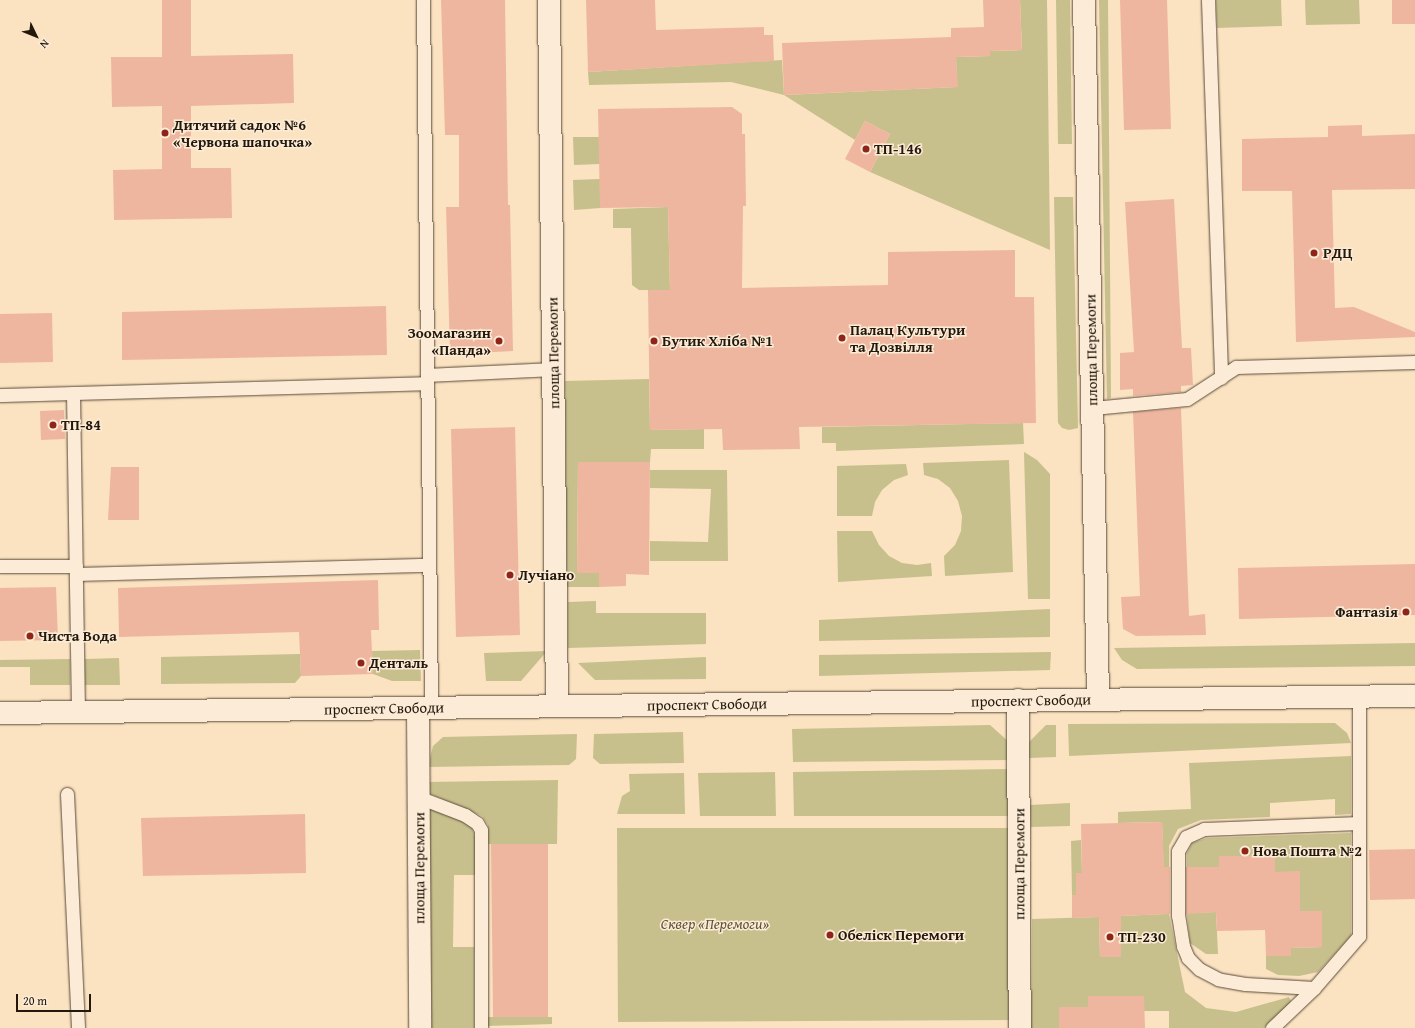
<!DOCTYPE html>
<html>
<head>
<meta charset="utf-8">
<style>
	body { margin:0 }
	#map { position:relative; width:1415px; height:1028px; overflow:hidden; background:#fbe2c1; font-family:"Gentium Book Plus",serif }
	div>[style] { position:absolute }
	.green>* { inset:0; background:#c7c08d }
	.building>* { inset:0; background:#efb69f }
	.roads { filter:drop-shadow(0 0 1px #584a38) drop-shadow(0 0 1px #584a38) }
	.service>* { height:13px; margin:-6.5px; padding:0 6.5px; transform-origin:6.5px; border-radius:6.5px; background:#fcecd7 }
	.minor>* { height:22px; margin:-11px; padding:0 11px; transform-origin:11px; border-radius:11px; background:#fcecd7 }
	.dots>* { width:11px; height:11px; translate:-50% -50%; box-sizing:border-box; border:2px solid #fcecd7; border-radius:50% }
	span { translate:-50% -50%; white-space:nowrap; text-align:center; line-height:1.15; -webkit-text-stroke:3px #fcecd7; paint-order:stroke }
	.poi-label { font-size:15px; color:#22180b; font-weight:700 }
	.left { translate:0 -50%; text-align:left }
	.right { translate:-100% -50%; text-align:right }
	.street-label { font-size:15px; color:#22180b }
	.park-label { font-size:15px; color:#5c5338; font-style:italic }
	.north { position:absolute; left:16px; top:16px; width:40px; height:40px; -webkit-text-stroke:3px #fcecd7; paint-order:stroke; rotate:133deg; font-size:11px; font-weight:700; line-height:16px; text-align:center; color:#22180b }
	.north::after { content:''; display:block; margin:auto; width:14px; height:18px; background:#22180b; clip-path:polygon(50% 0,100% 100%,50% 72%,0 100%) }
	.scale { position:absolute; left:16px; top:994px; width:75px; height:18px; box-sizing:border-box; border:2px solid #22180b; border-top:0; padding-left:5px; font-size:12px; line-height:14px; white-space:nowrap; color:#22180b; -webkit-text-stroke:3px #fcecd7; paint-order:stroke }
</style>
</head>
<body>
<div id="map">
	<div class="green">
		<i style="clip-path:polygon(1020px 0,1047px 0,1050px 250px,870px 172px,890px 134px,865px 121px,855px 140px,784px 95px,731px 82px,589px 85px,588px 72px,782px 60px,784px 95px,957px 87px,956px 57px,990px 56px,990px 51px,1022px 50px)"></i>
		<i style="clip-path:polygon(1056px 0,1070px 0,1072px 144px,1058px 144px)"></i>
		<i style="clip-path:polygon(1099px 0,1108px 0,1111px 398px,1107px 399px)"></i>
		<i style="clip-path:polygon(1216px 0,1281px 0,1282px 26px,1217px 28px)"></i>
		<i style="clip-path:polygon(1305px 0,1359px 0,1360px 24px,1306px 25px)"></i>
		<i style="clip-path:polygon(573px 137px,600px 137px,600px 164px,574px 165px)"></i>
		<i style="clip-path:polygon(600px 179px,600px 208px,574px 210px,573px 180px)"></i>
		<i style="clip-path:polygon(1054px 197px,1073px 197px,1078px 428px,1069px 430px,1062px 428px,1058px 423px)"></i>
		<i style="clip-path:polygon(668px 207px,670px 290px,639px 290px,632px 285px,631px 228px,613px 228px,613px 209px)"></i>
		<i style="clip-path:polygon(649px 379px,650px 430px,704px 429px,704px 449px,651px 449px,650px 462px,578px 462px,577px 573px,599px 573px,599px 587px,567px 587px,565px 381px)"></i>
		<i style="clip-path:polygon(1023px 423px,1024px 444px,836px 451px,836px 443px,822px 443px,822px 427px)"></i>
		<i style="clip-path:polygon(1024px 452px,1037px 460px,1050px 474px,1050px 599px,1028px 599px)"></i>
		<i style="clip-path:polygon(1009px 460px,1013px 572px,945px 576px,944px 556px,955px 545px,961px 531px,962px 516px,958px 501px,950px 488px,938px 479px,924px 475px,923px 463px)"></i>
		<i style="clip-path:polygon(906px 464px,908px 475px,894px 480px,882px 490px,875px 502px,872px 516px,837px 516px,837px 466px)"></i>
		<i style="clip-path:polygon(650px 470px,727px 470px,728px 561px,650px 561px,650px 541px,708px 542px,711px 489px,650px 488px)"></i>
		<i style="clip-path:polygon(837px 531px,872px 531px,879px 545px,889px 556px,902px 563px,917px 565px,931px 563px,932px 576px,838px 582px)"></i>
		<i style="clip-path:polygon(596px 601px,596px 613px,706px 613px,706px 644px,568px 648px,568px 602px)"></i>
		<i style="clip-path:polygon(1050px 609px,1050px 637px,819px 641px,819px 620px)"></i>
		<i style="clip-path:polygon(1415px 643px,1415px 666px,1137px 669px,1122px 660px,1114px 648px)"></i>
		<i style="clip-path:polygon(420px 650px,421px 681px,392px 681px,373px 674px,372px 651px)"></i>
		<i style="clip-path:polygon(547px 651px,521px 681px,486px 681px,484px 653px)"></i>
		<i style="clip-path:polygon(1051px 652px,1050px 670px,819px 676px,819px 655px)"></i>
		<i style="clip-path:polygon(300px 654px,301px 676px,295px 683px,161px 684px,161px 657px)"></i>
		<i style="clip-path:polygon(706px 657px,706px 679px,595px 680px,578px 663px)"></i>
		<i style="clip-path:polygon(119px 658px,120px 685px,85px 685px,85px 659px)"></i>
		<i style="clip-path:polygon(70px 659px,70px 685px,30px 685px,30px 667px,0 667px,0 660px)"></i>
		<i style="clip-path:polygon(1335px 723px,1347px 733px,1351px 743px,1069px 756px,1068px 724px)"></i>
		<i style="clip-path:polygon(990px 725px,1009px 742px,1009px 760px,793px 762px,792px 729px)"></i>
		<i style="clip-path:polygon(1046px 725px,1056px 725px,1056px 757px,1029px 758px,1029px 742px)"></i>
		<i style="clip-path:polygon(683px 732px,684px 763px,600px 764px,593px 758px,594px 734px)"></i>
		<i style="clip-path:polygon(577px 734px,576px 759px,569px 765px,428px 767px,433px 746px,443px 737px)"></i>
		<i style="clip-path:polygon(1351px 756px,1351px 814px,1335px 815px,1335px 799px,1270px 803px,1270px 817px,1201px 820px,1178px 829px,1169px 846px,1169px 914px,1185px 992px,1206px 1008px,1236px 1012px,1289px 997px,1291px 1001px,1288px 1005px,1264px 1028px,1169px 1028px,1169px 1011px,1144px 1011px,1144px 996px,1088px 996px,1088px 1007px,1059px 1028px,1031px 1028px,1032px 919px,1099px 917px,1100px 957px,1121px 957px,1121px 916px,1165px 914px,1162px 822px,1118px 823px,1118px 812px,1191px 809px,1189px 763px)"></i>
		<i style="clip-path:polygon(1009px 769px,1009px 816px,794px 816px,793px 772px)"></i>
		<i style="clip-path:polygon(775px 772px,776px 816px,700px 816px,698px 773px)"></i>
		<i style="clip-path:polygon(684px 773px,685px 814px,617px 814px,622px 796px,630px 791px,629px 774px)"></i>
		<i style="clip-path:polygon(558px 780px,557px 844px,488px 844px,488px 825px,482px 816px,428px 793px,428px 782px)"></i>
		<i style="clip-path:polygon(1070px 803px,1070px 826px,1031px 827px,1030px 805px)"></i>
		<i style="clip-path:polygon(428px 807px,461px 820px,471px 827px,475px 836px,475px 875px,454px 875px,453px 947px,474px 947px,474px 1028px,429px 1028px)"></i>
		<i style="clip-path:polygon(617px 828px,1009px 828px,1011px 1020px,618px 1022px)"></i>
		<i style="clip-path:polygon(1351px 833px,1351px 936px,1318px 972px,1299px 976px,1278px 975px,1266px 969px,1266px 956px,1291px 956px,1291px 948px,1322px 947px,1322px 911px,1300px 911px,1300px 872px,1275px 872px,1275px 856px,1219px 856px,1219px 867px,1190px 913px,1216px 912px,1218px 954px,1206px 954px,1190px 943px,1187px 914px,1187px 853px,1192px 843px,1207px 838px)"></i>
		<i style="clip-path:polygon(1081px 840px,1082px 873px,1076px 873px,1076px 895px,1072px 895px,1071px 841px)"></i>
		<i style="clip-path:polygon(488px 1017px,552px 1017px,552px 1024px,488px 1026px)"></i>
	</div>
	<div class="building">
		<i style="clip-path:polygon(162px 0,191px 0,191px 56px,293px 54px,294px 103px,191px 106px,191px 168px,231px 168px,232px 218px,114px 220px,113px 170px,162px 169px,162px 106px,112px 107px,111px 57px,162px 57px)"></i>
		<i style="clip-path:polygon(441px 0,505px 0,508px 205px,510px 205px,513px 351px,450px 354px,446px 207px,459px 207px,459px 135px,445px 135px)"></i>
		<i style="clip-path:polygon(586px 0,655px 0,656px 30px,764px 27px,764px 35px,773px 35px,774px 61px,588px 72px)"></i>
		<i style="clip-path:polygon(983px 0,1020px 0,1022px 50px,990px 51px,990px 56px,956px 57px,958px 87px,784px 95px,782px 43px,951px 37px,951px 28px,984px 27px)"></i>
		<i style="clip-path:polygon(1120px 0,1167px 0,1171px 129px,1124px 130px)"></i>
		<i style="clip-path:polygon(1392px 0,1415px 0,1415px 24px,1392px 24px)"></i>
		<i style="clip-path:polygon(732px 107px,742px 114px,742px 134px,745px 134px,746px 206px,743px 206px,742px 288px,888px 285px,888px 252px,1015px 250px,1015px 297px,1034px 297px,1036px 423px,799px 427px,800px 449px,723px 450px,722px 429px,650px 430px,648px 290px,670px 290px,668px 207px,600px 208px,598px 109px)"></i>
		<i style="clip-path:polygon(865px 121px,890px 134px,870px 172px,845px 159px)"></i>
		<i style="clip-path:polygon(1362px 125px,1362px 136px,1415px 134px,1415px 189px,1332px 190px,1335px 308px,1354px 307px,1415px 332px,1415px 337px,1296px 342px,1292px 191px,1242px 191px,1242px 139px,1328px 137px,1328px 126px)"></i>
		<i style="clip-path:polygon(1174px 199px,1182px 348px,1191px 348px,1193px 385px,1181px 386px,1181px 392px,1133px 396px,1133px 389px,1120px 390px,1120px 353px,1134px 352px,1125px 202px)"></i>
		<i style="clip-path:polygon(386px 306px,387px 355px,122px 360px,122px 312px)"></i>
		<i style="clip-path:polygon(52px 313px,53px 362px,0 363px,0 314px)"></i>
		<i style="clip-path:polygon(1181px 408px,1189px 616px,1205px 614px,1206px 635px,1136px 636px,1123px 629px,1121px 597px,1140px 596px,1133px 412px)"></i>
		<i style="clip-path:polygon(64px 410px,65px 439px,41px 440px,40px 411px)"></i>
		<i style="clip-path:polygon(515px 427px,520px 635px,456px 637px,451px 429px)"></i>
		<i style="clip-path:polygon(578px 462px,650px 462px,649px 575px,626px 574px,626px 586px,599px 587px,599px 573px,577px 573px)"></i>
		<i style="clip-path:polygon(111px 467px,139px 467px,139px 520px,108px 520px)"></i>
		<i style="clip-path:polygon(1415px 564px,1415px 615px,1239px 619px,1238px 568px)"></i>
		<i style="clip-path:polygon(378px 580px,379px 630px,371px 630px,373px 674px,301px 676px,299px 632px,119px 637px,118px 588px)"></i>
		<i style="clip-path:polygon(56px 587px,58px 640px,0 641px,0 588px)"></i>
		<i style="clip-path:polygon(305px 814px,306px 873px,143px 876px,141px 818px)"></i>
		<i style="clip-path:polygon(1162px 822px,1164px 867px,1170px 867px,1170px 914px,1121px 916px,1121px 957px,1100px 957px,1099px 917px,1072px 918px,1072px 895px,1076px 895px,1076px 873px,1082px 873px,1081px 824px)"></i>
		<i style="clip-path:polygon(491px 844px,548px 844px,548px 1017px,493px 1017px)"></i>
		<i style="clip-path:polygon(1415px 849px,1415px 899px,1370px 900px,1369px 850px)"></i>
		<i style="clip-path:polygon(1219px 856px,1275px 856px,1275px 872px,1300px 871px,1300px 911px,1322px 911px,1322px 947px,1291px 948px,1291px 956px,1266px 956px,1265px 930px,1217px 931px,1216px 912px,1186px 914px,1186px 867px,1219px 867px)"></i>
		<i style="clip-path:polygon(1088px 996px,1144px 996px,1145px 1028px,1059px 1028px,1059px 1007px,1088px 1007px)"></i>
	</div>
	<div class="roads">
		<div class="service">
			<i style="left:423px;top:0;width:708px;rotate:89.35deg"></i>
			<i style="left:1208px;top:0;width:378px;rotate:88deg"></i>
			<i style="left:427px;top:375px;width:126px;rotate:-2.7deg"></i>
			<i style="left:73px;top:393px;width:319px;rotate:89.1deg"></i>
			<i style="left:0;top:395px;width:427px;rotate:-1.6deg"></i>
			<i style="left:1093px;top:408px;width:94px;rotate:-5.5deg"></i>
			<i style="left:1187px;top:399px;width:59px;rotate:-33.1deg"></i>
			<i style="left:1236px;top:367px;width:179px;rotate:-1.6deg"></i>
			<i style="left:0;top:566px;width:76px"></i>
			<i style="left:76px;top:574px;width:353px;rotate:-1.5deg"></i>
			<i style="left:67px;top:794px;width:234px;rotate:87.3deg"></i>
			<i style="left:418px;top:797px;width:50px;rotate:21deg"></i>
			<i style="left:465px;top:815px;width:14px;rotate:34deg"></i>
			<i style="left:477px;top:823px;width:8px;rotate:60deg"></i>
			<i style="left:481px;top:830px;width:198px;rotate:90deg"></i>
			<i style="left:1314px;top:988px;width:69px;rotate:-176.7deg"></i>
			<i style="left:1245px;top:984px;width:27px;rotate:-170deg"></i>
			<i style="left:1218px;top:979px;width:21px;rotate:-152deg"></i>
			<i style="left:1199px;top:969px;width:16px;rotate:-135deg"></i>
			<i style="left:1188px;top:958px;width:13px;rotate:-113deg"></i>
			<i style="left:1183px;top:946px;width:30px;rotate:-99deg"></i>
			<i style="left:1178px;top:916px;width:65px;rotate:-90deg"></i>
			<i style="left:1178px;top:851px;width:16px;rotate:-60deg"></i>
			<i style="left:1186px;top:837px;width:20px;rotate:-24deg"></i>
			<i style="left:1204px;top:829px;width:155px;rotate:-2.2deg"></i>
			<i style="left:1272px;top:1028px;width:58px;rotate:-43.6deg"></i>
			<i style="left:1314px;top:988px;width:69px;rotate:-49.1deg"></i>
			<i style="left:1359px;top:936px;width:240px;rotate:-90deg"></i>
		</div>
		<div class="minor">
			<i style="left:549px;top:0;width:706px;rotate:89.35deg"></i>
			<i style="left:1084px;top:0;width:699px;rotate:88.85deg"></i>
			<i style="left:1018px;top:700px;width:328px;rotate:89.7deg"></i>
			<i style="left:418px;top:708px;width:320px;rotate:89.6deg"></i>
			<i style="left:0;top:713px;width:1415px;rotate:-0.69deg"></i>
		</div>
	</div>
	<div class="dots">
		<i style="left:165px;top:133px;background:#8f2418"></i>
		<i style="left:866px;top:149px;background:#8f2418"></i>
		<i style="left:1314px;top:253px;background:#8f2418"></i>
		<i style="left:842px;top:338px;background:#8f2418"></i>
		<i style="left:499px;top:341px;background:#8f2418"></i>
		<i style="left:654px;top:341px;background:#8f2418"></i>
		<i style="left:53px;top:425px;background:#8f2418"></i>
		<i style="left:510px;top:575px;background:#8f2418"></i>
		<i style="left:1406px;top:612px;background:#8f2418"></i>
		<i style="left:30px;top:636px;background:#8f2418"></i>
		<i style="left:361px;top:663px;background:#8f2418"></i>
		<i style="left:1245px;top:851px;background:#8f2418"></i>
		<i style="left:830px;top:935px;background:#8f2418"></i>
		<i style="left:1110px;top:937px;background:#8f2418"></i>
	</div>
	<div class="poi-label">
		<span class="left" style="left:173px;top:133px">Дитячий садок №6<br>«Червона шапочка»</span>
		<span class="left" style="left:874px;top:149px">ТП-146</span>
		<span class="left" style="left:1323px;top:253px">РДЦ</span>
		<span class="left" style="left:850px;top:338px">Палац Культури<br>та Дозвілля</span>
		<span class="right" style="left:491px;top:341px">Зоомагазин<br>«Панда»</span>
		<span class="left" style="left:662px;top:341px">Бутик Хліба №1</span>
		<span class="left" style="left:61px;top:425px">ТП-84</span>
		<span class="left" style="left:518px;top:575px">Лучіано</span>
		<span class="right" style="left:1398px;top:612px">Фантазія</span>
		<span class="left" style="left:38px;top:636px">Чиста Вода</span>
		<span class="left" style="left:369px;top:663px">Денталь</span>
		<span class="left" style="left:1253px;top:851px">Нова Пошта №2</span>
		<span class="left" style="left:838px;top:935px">Обеліск Перемоги</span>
		<span class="left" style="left:1118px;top:937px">ТП-230</span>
	</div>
	<div class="street-label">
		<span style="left:1091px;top:350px;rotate:-91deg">площа Перемоги</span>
		<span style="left:553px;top:353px;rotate:-91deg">площа Перемоги</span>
		<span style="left:1031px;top:700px;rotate:-1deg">проспект Свободи</span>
		<span style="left:707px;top:704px;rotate:-1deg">проспект Свободи</span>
		<span style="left:384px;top:708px;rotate:-1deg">проспект Свободи</span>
		<span style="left:1019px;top:864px;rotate:-90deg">площа Перемоги</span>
		<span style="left:419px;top:868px;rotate:-90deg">площа Перемоги</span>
	</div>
	<div class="park-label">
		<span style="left:715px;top:924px">Сквер «Перемоги»</span>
	</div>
	<div class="north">N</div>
	<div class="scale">20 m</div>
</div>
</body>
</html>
